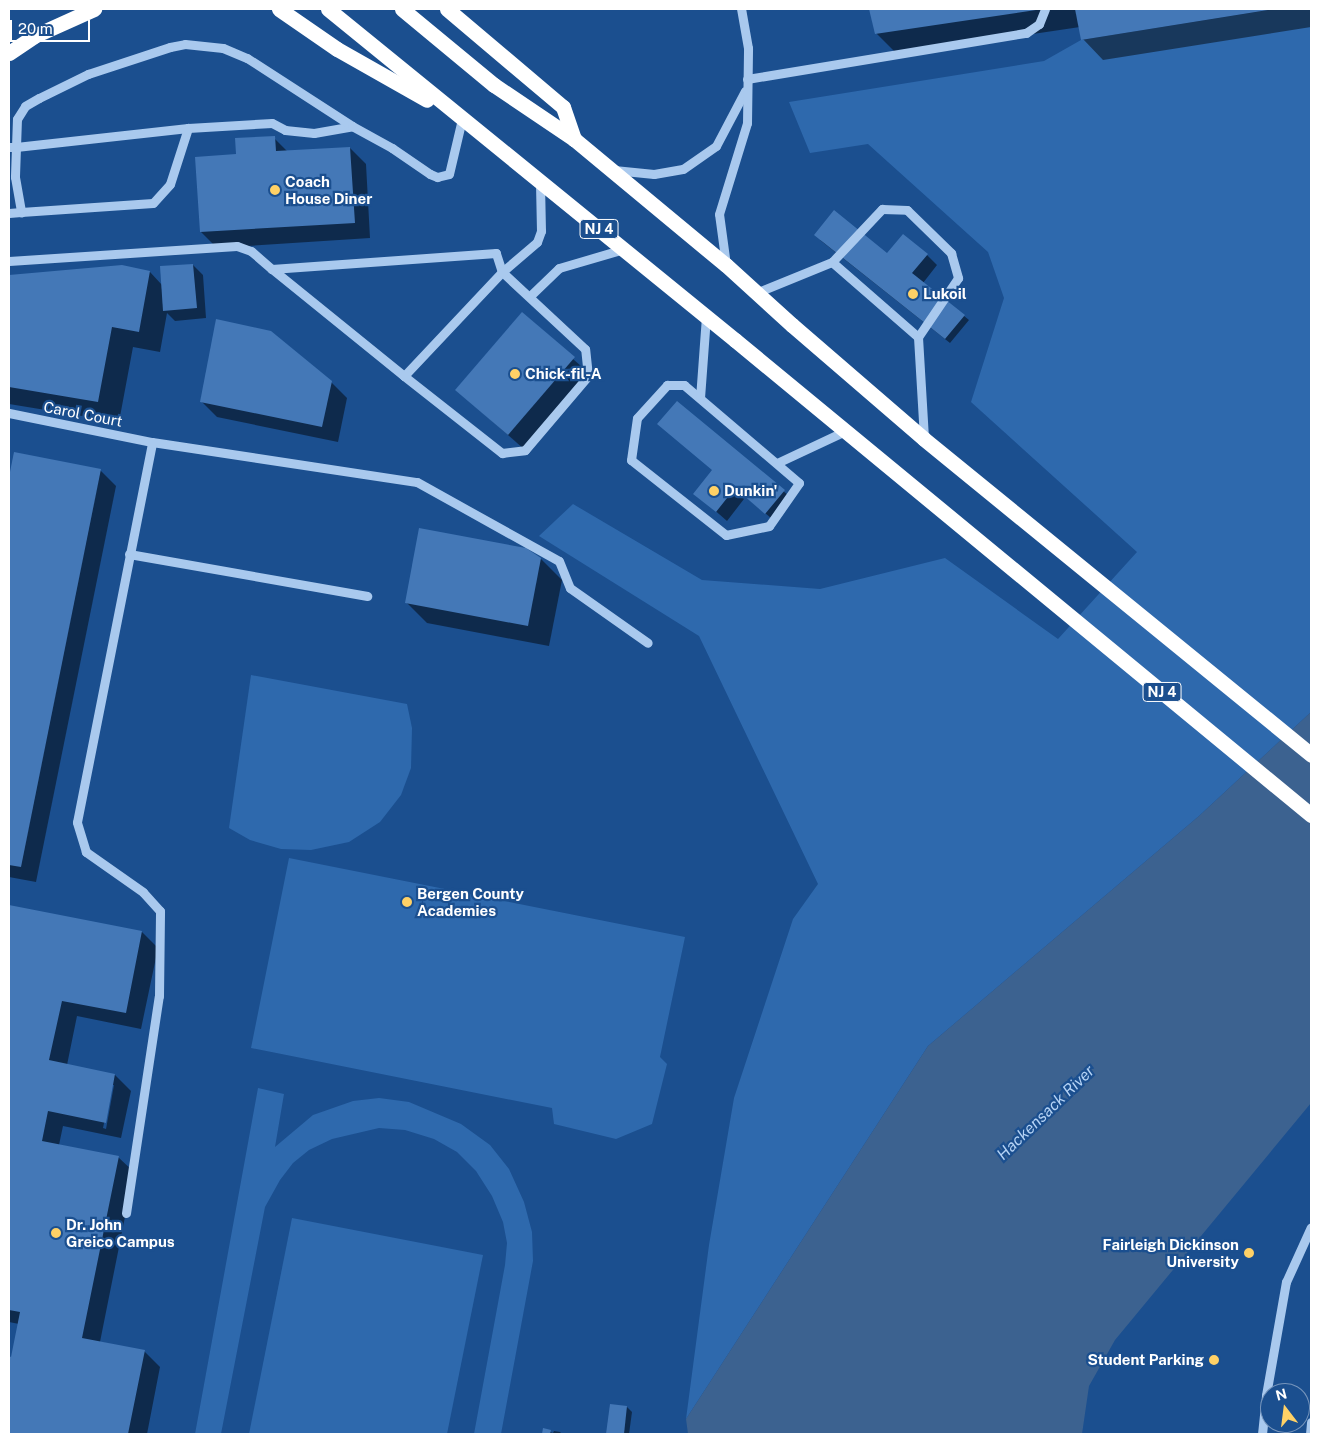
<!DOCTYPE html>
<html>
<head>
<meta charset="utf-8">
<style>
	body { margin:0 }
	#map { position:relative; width:1320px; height:1443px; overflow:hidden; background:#1b4f8f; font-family:"Public Sans",sans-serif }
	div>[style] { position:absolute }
	.green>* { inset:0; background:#2e69ad }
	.water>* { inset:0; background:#3c6290 }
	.shadow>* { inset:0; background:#0007 }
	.building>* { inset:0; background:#4478b7 }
	.minor>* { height:9px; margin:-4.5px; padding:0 4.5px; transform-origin:4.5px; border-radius:4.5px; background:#a9c9ee }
	.highway>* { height:15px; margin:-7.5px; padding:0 7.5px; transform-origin:7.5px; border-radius:7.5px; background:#fff }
	.dots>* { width:14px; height:14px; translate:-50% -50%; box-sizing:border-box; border:2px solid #1b4f8f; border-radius:50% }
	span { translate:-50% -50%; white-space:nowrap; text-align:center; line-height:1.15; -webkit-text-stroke:4.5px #1b4f8f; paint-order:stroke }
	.shield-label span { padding:1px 4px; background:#1b4f8f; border:1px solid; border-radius:4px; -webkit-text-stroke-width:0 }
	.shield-label { font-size:14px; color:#fff; font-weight:700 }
	.poi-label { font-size:15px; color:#fff; font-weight:700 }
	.left { translate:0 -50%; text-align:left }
	.right { translate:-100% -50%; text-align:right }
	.street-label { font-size:15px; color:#fff }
	.water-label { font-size:16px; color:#b5d3f5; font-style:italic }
	.frame { position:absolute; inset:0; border:10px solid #fff; pointer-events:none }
	.north { position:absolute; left:1260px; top:1383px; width:50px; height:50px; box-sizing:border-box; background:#1b4f8f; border:1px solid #7695bc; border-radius:50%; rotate:345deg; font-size:14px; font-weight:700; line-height:20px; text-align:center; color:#fff }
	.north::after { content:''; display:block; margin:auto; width:18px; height:22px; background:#ffd166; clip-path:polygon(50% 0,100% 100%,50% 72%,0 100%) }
	.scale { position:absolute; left:10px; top:20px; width:80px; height:22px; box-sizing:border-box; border:2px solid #fff; border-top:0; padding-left:6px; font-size:15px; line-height:18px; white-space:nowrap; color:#fff; -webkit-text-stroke:4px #1b4f8f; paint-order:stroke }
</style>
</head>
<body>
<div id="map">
	<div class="green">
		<i style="clip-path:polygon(1275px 9px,1311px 9px,1311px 712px,1199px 816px,928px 1046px,686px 1419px,709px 1245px,734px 1098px,793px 919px,818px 884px,699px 636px,539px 536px,573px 504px,702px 580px,820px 589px,945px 558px,1058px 639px,1137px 552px,971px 402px,1004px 298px,988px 252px,868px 144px,810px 153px,789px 102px,1044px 61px,1081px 40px)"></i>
		<i style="clip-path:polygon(251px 675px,407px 704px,412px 728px,411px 768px,401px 795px,380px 822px,349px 842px,311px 850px,281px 849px,250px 840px,229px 828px)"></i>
		<i style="clip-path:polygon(289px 858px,685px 937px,660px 1057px,667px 1064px,652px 1124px,616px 1139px,554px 1124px,552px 1108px,251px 1048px)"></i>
		<i style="clip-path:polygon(258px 1088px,284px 1094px,275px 1147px,313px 1115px,353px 1101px,379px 1098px,409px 1102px,461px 1124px,490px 1145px,509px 1169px,524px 1202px,532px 1232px,533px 1261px,501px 1434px,474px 1434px,505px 1265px,507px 1243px,503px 1222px,492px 1196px,476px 1171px,457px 1152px,434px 1139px,405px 1130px,379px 1128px,332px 1139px,309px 1150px,293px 1163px,280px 1180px,265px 1207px,221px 1434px,195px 1434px)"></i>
		<i style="clip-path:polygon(292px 1218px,483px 1255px,447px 1434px,249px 1434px)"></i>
	</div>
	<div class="water">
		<i style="clip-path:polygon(1311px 712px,1311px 1103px,1115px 1340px,1089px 1386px,1082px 1434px,688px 1434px,686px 1419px,928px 1046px,1199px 816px)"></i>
	</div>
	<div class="shadow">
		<i style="clip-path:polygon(870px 9px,1311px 9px,1311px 27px,1103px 60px,1083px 39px,1080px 27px,897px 54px,876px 33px)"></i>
		<i style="clip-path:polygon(274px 138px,288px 152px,350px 148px,366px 164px,370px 238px,217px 248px,201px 232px,237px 155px)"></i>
		<i style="clip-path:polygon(820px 240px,888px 255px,927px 255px,937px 265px,923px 283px,969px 320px,950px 343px)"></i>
		<i style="clip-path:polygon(193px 265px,203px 275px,206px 318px,175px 321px,167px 313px,160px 352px,133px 347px,119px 422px,9px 404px,9px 276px,122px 267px,150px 272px,162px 285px)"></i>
		<i style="clip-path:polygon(522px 314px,590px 374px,525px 450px,457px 390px)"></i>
		<i style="clip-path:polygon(331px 382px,347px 398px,338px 442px,217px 417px,201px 401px)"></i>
		<i style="clip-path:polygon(677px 402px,789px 496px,771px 518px,741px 493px,739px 494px,744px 499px,727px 521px,695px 493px,713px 470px)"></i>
		<i style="clip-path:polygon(15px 453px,100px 470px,116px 486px,36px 882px,9px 877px,9px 484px)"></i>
		<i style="clip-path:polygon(541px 559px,562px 580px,549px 646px,427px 623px,406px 602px)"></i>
		<i style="clip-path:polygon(evenodd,9px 906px,142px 932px,158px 948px,141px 1029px,77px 1016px,67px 1065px,115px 1075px,131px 1091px,121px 1138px,63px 1126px,59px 1145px,118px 1157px,134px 1172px,100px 1342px,144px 1351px,160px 1367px,147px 1434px,9px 1434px,9px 1358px,12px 1358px,19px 1324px,9px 1322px,9px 906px,112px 1085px,114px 1085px,106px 1129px,103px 1128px,112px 1085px)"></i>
		<i style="clip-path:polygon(611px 1405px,627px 1407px,632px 1412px,629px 1434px,607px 1434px)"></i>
		<i style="clip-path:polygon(544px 1430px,553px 1433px,554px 1431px,560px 1432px,562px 1434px,543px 1434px)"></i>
	</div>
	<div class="building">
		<i style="clip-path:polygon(869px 9px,1036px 9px,1036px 10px,875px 34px)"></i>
		<i style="clip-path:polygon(1075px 9px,1268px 9px,1268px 10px,1081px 40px)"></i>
		<i style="clip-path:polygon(275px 136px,276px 151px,350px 147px,355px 223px,200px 232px,195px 157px,236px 154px,235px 138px)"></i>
		<i style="clip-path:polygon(834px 210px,887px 253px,903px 234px,928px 254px,912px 273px,965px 315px,945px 339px,814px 235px)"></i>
		<i style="clip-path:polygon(193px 264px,197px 308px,163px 311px,160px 266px)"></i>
		<i style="clip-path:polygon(122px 265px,150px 271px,139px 332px,112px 327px,98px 402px,9px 387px,9px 275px)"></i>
		<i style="clip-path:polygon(522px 312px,575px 357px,508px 435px,455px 390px)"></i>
		<i style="clip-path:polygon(216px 319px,271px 331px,332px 381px,322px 427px,200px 402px)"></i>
		<i style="clip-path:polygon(677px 401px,785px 490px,765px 514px,735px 488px,716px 512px,693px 494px,712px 470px,657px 424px)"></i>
		<i style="clip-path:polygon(14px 452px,101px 469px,21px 867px,9px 865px,9px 477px)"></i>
		<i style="clip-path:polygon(419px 528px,526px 548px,541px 558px,528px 626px,405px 603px)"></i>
		<i style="clip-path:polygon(9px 905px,142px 931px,126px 1013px,62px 1001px,49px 1060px,115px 1074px,106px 1123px,48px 1111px,42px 1141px,119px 1156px,82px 1338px,145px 1350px,128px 1434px,9px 1434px,9px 1356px,11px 1357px,20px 1312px,9px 1310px)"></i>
		<i style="clip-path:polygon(610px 1404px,627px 1406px,624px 1434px,606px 1434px)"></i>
		<i style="clip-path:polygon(543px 1428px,551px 1430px,550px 1434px,542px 1434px)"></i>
	</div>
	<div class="minor">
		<i style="left:747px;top:79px;width:283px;rotate:-9.4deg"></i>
		<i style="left:1026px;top:33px;width:16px;rotate:-35deg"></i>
		<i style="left:1039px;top:24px;width:16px;rotate:-68deg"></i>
		<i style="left:188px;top:128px;width:84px;rotate:-3.4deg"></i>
		<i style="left:272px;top:123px;width:15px;rotate:28deg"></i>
		<i style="left:285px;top:130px;width:29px;rotate:6deg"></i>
		<i style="left:314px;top:133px;width:39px;rotate:-10deg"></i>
		<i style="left:9px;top:147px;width:7px"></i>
		<i style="left:16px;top:147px;width:28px;rotate:-88deg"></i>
		<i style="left:17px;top:119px;width:15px;rotate:-58deg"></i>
		<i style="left:25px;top:106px;width:16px;rotate:-30deg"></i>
		<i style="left:39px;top:98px;width:55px;rotate:-26.1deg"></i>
		<i style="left:88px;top:74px;width:86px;rotate:-18.2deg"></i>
		<i style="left:170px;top:47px;width:15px;rotate:-11deg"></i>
		<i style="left:185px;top:44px;width:38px;rotate:6deg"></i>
		<i style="left:223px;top:48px;width:26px;rotate:23deg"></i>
		<i style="left:247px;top:58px;width:125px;rotate:32.9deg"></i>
		<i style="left:352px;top:126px;width:46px;rotate:28.8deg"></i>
		<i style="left:392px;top:148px;width:46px;rotate:34.4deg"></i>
		<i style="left:430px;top:174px;width:8px;rotate:23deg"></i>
		<i style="left:437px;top:177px;width:12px;rotate:-14deg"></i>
		<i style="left:449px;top:174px;width:57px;rotate:-76.7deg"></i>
		<i style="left:614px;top:170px;width:40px;rotate:5.7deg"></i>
		<i style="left:654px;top:174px;width:29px;rotate:-10deg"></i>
		<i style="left:683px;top:169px;width:40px;rotate:-34.9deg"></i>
		<i style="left:716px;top:146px;width:62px;rotate:-62.2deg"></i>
		<i style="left:9px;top:213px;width:12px;rotate:-5deg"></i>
		<i style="left:21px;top:212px;width:132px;rotate:-3.9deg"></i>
		<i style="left:153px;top:203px;width:25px;rotate:-48deg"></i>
		<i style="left:170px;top:184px;width:59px;rotate:-72.2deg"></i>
		<i style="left:188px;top:128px;width:173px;rotate:173.7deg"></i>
		<i style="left:16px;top:147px;width:30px;rotate:92deg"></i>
		<i style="left:15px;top:177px;width:36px;rotate:80deg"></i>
		<i style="left:9px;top:261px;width:228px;rotate:-3.8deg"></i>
		<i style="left:237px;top:246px;width:15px;rotate:20deg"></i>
		<i style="left:251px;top:251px;width:28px;rotate:41deg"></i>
		<i style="left:272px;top:269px;width:170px;rotate:39deg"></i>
		<i style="left:404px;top:376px;width:143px;rotate:-46.7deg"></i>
		<i style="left:502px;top:272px;width:20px;rotate:-108deg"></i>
		<i style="left:496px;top:253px;width:225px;rotate:175.9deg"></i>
		<i style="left:832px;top:262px;width:114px;rotate:41.1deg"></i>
		<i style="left:726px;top:265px;width:51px;rotate:-97.8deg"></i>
		<i style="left:719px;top:214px;width:95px;rotate:-72.9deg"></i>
		<i style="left:747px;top:123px;width:75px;rotate:-89.2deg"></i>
		<i style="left:748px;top:48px;width:40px;rotate:-100deg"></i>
		<i style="left:758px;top:292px;width:80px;rotate:-22.1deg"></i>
		<i style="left:832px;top:262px;width:73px;rotate:-46.7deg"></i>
		<i style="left:882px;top:209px;width:25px;rotate:2deg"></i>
		<i style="left:907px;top:210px;width:62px;rotate:44.3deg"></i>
		<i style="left:951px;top:253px;width:26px;rotate:74deg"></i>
		<i style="left:958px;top:278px;width:71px;rotate:124.1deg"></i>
		<i style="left:918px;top:337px;width:101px;rotate:86.6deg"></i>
		<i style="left:530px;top:296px;width:40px;rotate:-44deg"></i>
		<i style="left:559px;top:268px;width:68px;rotate:-16.3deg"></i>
		<i style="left:404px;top:376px;width:125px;rotate:38.2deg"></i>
		<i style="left:502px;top:453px;width:23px;rotate:-7deg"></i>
		<i style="left:525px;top:450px;width:97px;rotate:-49.6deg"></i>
		<i style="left:588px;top:376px;width:27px;rotate:-96deg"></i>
		<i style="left:585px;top:349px;width:113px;rotate:-137.1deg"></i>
		<i style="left:502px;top:272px;width:46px;rotate:-40.6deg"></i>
		<i style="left:537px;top:242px;width:12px;rotate:-70deg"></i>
		<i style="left:541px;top:231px;width:49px;rotate:-91.2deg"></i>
		<i style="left:667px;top:385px;width:17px"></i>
		<i style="left:684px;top:385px;width:151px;rotate:40.4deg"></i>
		<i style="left:799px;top:483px;width:52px;rotate:124.9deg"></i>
		<i style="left:769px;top:526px;width:44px;rotate:168.2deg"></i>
		<i style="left:726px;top:535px;width:121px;rotate:-141.7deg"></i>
		<i style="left:631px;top:460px;width:42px;rotate:-81.9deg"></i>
		<i style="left:637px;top:418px;width:45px;rotate:-47.7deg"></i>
		<i style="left:700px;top:398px;width:82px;rotate:-85.8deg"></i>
		<i style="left:9px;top:413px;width:146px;rotate:11.5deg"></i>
		<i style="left:152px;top:442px;width:268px;rotate:8.6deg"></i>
		<i style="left:417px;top:482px;width:162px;rotate:29.1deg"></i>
		<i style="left:559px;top:561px;width:29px;rotate:68deg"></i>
		<i style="left:570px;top:588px;width:95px;rotate:35.2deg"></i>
		<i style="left:777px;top:463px;width:75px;rotate:-25.2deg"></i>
		<i style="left:129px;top:554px;width:242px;rotate:10deg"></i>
		<i style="left:126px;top:1213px;width:219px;rotate:-81.4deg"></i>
		<i style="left:159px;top:996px;width:85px;rotate:-89.3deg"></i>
		<i style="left:160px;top:911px;width:25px;rotate:-132deg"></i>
		<i style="left:143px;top:892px;width:70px;rotate:-144.9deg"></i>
		<i style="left:86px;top:852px;width:31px;rotate:-107deg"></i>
		<i style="left:77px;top:822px;width:387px;rotate:-78.8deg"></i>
		<i style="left:1262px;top:1434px;width:39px;rotate:-84deg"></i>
		<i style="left:1266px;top:1395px;width:115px;rotate:-80deg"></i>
		<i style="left:1286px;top:1282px;width:60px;rotate:-65.6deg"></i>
		<i style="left:1310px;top:1434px;width:12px;rotate:-85deg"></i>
	</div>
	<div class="highway">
		<i style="left:279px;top:9px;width:70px;rotate:34.6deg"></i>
		<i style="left:337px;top:49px;width:103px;rotate:29.5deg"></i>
		<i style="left:328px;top:9px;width:525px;rotate:39.12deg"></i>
		<i style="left:735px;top:340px;width:747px;rotate:39.51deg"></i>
		<i style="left:402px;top:9px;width:119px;rotate:39.6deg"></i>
		<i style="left:494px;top:85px;width:97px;rotate:34deg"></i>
		<i style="left:574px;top:139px;width:197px;rotate:39.7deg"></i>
		<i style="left:726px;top:265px;width:89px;rotate:42.3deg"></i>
		<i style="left:792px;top:325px;width:174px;rotate:40.8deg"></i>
		<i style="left:924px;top:439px;width:500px;rotate:39.2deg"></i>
		<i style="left:447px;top:9px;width:152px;rotate:40.2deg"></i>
		<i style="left:563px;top:107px;width:34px;rotate:71deg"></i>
		<i style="left:9px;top:53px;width:30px;rotate:-34deg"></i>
		<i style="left:34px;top:36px;width:66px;rotate:-24.2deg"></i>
	</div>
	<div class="dots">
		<i style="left:275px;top:190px;background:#ffd166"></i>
		<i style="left:913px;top:294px;background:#ffd166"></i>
		<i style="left:515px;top:374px;background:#ffd166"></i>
		<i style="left:714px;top:491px;background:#ffd166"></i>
		<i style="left:407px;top:902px;background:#ffd166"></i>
		<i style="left:56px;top:1233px;background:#ffd166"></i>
		<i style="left:1249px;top:1253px;background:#ffd166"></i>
		<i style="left:1214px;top:1360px;background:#ffd166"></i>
	</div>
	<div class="shield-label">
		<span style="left:599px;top:229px">NJ 4</span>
		<span style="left:1162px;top:692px">NJ 4</span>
	</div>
	<div class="poi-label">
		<span class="left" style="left:285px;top:190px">Coach<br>House Diner</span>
		<span class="left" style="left:923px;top:294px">Lukoil</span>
		<span class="left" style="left:525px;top:374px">Chick-fil-A</span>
		<span class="left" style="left:724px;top:491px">Dunkin'</span>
		<span class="left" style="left:417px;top:902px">Bergen County<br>Academies</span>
		<span class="left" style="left:66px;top:1233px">Dr. John<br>Greico Campus</span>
		<span class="right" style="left:1239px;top:1253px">Fairleigh Dickinson<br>University</span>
		<span class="right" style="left:1204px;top:1360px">Student Parking</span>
	</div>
	<div class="street-label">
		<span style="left:83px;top:414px;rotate:11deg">Carol Court</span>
	</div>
	<div class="water-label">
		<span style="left:1046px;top:1113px;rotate:-44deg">Hackensack River</span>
	</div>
	<div class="frame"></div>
	<div class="north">N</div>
	<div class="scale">20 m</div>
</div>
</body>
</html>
